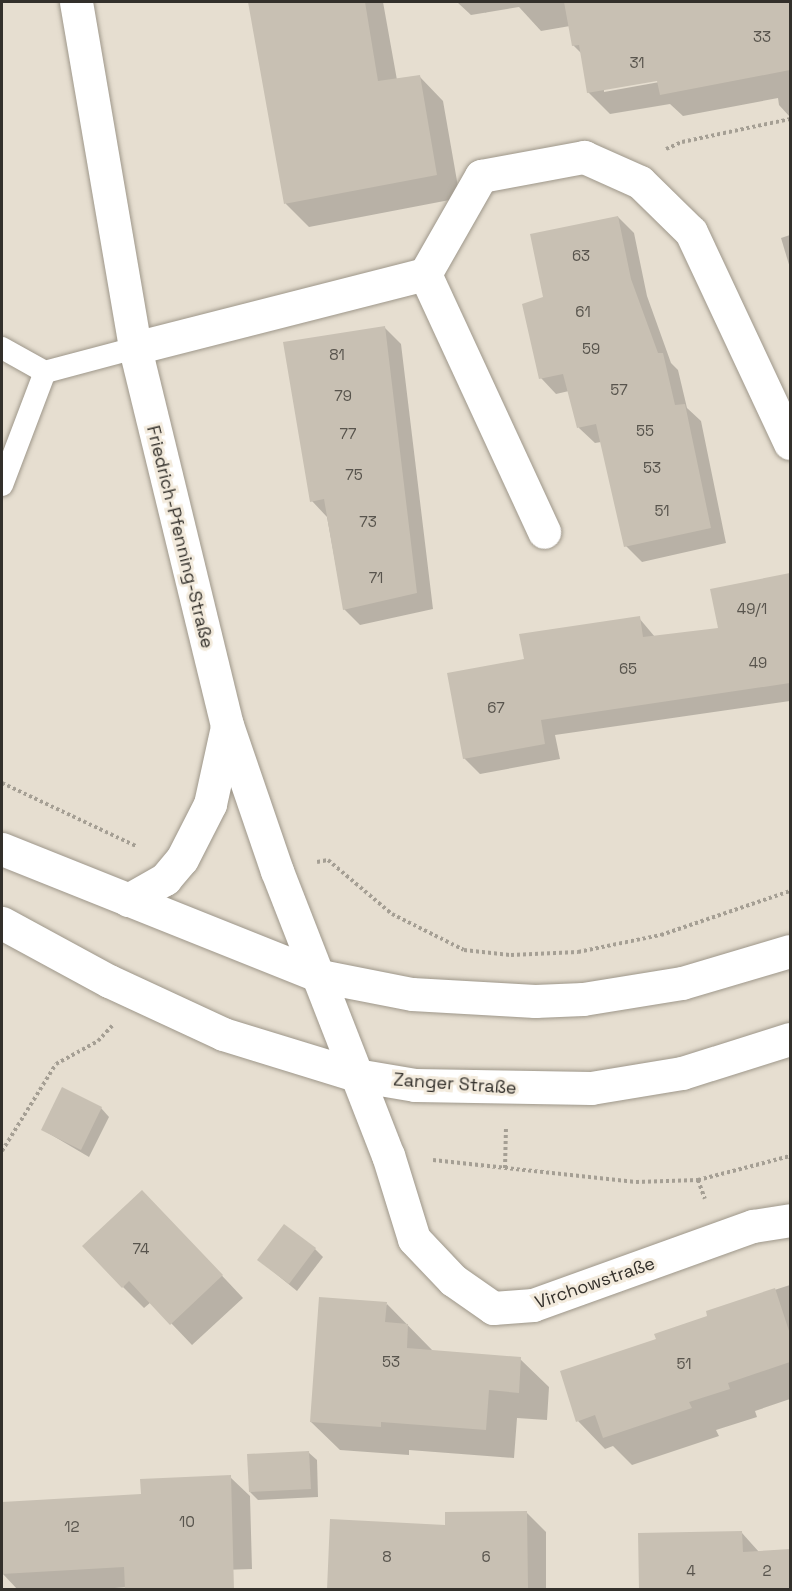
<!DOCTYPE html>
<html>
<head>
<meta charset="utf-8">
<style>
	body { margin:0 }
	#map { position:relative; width:792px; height:1591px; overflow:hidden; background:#e6ded0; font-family:"Space Grotesk",sans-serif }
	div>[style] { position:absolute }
	.shadow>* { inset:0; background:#0003 }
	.building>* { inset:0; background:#c8c0b3 }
	.path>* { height:4px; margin-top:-2px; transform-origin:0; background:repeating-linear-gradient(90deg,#a59f94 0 3px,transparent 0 6px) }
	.roads { filter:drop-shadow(0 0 2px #9e978a) drop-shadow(0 0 2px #9e978a) }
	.service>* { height:22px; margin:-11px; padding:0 11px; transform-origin:11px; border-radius:11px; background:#fff }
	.minor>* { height:33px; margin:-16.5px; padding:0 16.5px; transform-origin:16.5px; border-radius:16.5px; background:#fff }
	.tertiary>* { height:33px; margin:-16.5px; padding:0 16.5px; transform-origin:16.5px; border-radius:16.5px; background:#fff }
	span { translate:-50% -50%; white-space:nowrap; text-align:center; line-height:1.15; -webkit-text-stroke:6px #f3ebdd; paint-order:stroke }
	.number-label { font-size:15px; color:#58544d }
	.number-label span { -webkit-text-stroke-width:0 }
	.street-label { font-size:18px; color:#33302b }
	.frame { position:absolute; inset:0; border:3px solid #33302b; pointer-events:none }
</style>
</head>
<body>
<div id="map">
	<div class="shadow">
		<i style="clip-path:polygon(250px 2px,383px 2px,397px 80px,420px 77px,443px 101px,460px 198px,309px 227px,286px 204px)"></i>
		<i style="clip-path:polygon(evenodd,457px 2px,790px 2px,790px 117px,779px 105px,778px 98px,683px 116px,670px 104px,610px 114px,588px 92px,582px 54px,573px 45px,570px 26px,541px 31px,519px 7px,471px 15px,457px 2px,665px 78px,665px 81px,604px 92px,604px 89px,665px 78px)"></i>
		<i style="clip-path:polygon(618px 217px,634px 233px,647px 296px,671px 363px,678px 370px,687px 408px,701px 421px,726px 543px,642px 562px,626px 546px,601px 442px,595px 443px,579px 428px,569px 391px,556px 394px,541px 378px,545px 298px)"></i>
		<i style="clip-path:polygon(790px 235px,790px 268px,781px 238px)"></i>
		<i style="clip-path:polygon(385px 328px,401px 344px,433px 609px,360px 625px,344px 609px,327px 517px,312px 501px)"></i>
		<i style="clip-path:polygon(789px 575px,790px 701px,555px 735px,560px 759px,480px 774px,464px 758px,526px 660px,639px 618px,655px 637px,720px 630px)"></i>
		<i style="clip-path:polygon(101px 1108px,109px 1117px,89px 1157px,43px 1130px)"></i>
		<i style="clip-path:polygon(163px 1213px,243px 1298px,192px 1345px,151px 1302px,144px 1308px,123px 1287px)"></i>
		<i style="clip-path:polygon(315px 1249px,323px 1257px,297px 1291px,259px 1260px)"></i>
		<i style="clip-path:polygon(790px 1285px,790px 1399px,755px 1411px,757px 1417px,716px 1430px,719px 1436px,632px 1465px,613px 1446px,605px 1449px,578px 1421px,658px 1340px,709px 1317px,707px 1312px)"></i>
		<i style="clip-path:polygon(387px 1304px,434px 1352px,520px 1359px,549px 1387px,547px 1420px,517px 1418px,514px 1458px,409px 1450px,409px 1455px,340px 1450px,311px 1422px)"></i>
		<i style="clip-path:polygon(308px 1452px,317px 1460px,318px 1497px,258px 1500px,250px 1492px)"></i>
		<i style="clip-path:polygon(230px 1477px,250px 1496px,252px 1569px,162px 1572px,163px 1585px,83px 1590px,18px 1590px,2px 1573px,2px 1503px,142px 1495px)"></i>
		<i style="clip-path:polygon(526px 1512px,546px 1532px,546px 1590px,329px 1590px,446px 1526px)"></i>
		<i style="clip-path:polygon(742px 1533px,759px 1552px,790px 1551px,790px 1590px,640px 1590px)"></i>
	</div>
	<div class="building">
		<i style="clip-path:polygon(248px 2px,365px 2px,378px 81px,420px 75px,437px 175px,284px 204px)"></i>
		<i style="clip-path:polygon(564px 2px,790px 2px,790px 70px,660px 95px,657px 81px,587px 93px,579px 45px,572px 46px)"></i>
		<i style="clip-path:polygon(618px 216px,631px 279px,658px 353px,663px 353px,675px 405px,685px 404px,711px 528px,624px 547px,596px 424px,577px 428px,563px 374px,539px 379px,522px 304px,543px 297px,530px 234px)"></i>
		<i style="clip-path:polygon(385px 326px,417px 593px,343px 610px,324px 499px,310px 502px,283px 342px)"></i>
		<i style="clip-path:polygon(790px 573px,790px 683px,541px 720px,545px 744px,463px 759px,447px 673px,524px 659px,519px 634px,640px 616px,643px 637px,718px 628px,710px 589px)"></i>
		<i style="clip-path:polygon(62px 1087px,102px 1107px,81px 1150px,41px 1130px)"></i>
		<i style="clip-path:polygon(142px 1190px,223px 1275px,170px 1325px,129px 1281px,122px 1288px,82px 1246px)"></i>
		<i style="clip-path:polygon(284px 1224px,316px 1248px,289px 1284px,257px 1260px)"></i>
		<i style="clip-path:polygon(775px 1288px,790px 1334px,790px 1362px,728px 1383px,730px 1389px,689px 1402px,692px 1408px,603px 1438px,595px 1415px,576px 1422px,560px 1371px,656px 1339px,654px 1334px,707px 1316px,706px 1311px)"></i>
		<i style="clip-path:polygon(319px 1297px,387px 1302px,385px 1322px,408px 1324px,407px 1348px,521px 1357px,519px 1393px,489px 1390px,486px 1430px,381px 1422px,381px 1427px,310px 1422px)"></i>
		<i style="clip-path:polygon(309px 1451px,311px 1489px,249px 1492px,247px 1454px)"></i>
		<i style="clip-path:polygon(231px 1475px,234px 1590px,125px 1590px,124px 1567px,2px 1574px,2px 1502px,141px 1494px,140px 1479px)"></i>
		<i style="clip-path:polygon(527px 1511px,528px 1588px,327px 1590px,330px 1519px,445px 1525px,445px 1512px)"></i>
		<i style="clip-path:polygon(742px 1531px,743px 1552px,790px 1549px,790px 1590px,639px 1590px,638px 1533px)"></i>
	</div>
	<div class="path">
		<i style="left:666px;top:149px;width:17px;rotate:-24deg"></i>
		<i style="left:682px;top:142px;width:110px;rotate:-12deg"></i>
		<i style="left:2px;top:783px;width:148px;rotate:25.2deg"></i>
		<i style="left:317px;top:862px;width:11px;rotate:-10deg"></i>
		<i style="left:328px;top:860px;width:84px;rotate:40.2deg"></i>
		<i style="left:392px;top:914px;width:80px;rotate:26.6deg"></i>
		<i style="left:464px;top:950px;width:47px;rotate:6.1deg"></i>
		<i style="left:511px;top:955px;width:67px;rotate:-2.6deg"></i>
		<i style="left:578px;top:952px;width:85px;rotate:-11.6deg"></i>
		<i style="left:661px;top:935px;width:136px;rotate:-18.8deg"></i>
		<i style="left:2px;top:1151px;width:102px;rotate:-58.2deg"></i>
		<i style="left:56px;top:1064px;width:48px;rotate:-28.7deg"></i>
		<i style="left:98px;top:1041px;width:21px;rotate:-47deg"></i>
		<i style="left:433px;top:1160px;width:204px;rotate:6.2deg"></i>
		<i style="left:636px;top:1182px;width:62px;rotate:-1.8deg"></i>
		<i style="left:698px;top:1180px;width:95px;rotate:-14.6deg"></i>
		<i style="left:505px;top:1168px;width:41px;rotate:-88.6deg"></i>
		<i style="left:698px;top:1180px;width:20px;rotate:70deg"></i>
	</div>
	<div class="roads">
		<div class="service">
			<i style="left:2px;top:348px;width:49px;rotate:29.2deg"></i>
			<i style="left:45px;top:372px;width:93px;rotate:-14.9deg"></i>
			<i style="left:2px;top:485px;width:121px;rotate:-69.2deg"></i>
		</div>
		<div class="minor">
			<i style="left:76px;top:2px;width:351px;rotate:80.3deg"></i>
			<i style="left:135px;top:348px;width:388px;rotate:76.3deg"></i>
			<i style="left:227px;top:725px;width:154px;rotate:71.1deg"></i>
			<i style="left:277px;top:871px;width:305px;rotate:68.7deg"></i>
			<i style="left:388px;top:1155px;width:88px;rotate:72.8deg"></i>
			<i style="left:414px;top:1239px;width:57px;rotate:46.4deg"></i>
			<i style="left:453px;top:1280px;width:49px;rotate:35deg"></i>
			<i style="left:493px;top:1308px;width:40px;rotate:-4.3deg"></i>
			<i style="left:533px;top:1305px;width:234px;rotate:-19.8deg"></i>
			<i style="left:753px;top:1226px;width:37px;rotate:-9deg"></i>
			<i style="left:425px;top:274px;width:284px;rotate:65.2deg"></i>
			<i style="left:135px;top:348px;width:299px;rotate:-14.3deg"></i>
			<i style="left:425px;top:274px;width:113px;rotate:-60.3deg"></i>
			<i style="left:481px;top:176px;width:105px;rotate:-10.5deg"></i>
			<i style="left:584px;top:157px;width:61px;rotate:24.1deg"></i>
			<i style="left:640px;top:182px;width:71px;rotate:44.4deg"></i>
			<i style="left:691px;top:232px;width:233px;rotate:64.9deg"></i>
			<i style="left:128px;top:900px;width:43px;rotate:-29.6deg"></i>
			<i style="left:165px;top:879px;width:26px;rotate:-50deg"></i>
			<i style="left:182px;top:859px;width:62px;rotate:-63deg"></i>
			<i style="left:210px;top:804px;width:79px;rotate:-77.6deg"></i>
		</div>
		<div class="tertiary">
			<i style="left:2px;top:849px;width:342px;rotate:21.8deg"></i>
			<i style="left:320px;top:976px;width:94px;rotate:11.1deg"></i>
			<i style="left:412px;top:994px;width:123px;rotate:3.3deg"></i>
			<i style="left:535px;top:1001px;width:48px;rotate:-2.4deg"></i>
			<i style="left:583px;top:999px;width:100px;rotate:-9.2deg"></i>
			<i style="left:682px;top:983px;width:113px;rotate:-16.5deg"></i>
			<i style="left:2px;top:923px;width:122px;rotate:28.5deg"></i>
			<i style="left:109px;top:981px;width:126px;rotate:24.9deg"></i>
			<i style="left:223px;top:1034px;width:139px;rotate:17.1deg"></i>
			<i style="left:356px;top:1075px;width:60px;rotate:9.6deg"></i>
			<i style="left:415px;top:1085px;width:176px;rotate:1deg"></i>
			<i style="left:591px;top:1088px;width:92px;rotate:-9.4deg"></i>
			<i style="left:682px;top:1073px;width:113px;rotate:-17.5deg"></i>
		</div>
	</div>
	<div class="number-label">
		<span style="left:762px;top:37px">33</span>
		<span style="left:637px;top:63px">31</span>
		<span style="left:581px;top:256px">63</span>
		<span style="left:583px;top:312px">61</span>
		<span style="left:591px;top:349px">59</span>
		<span style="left:337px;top:355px">81</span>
		<span style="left:619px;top:390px">57</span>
		<span style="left:343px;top:396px">79</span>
		<span style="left:645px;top:431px">55</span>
		<span style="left:348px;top:434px">77</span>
		<span style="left:652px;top:468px">53</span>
		<span style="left:354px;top:475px">75</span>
		<span style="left:662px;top:511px">51</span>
		<span style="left:368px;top:522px">73</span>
		<span style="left:376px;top:578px">71</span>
		<span style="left:752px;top:609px">49/1</span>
		<span style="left:758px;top:663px">49</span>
		<span style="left:628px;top:669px">65</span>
		<span style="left:496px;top:708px">67</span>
		<span style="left:141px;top:1249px">74</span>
		<span style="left:391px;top:1362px">53</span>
		<span style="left:684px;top:1364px">51</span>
		<span style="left:187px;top:1522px">10</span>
		<span style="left:72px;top:1527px">12</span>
		<span style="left:387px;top:1557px">8</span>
		<span style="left:486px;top:1557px">6</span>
		<span style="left:691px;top:1571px">4</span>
		<span style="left:767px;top:1571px">2</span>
	</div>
	<div class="street-label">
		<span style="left:180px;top:537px;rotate:76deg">Friedrich-Pfenning-Straße</span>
		<span style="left:455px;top:1084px;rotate:4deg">Zanger Straße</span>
		<span style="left:595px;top:1283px;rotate:-19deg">Virchowstraße</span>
	</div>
	<div class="frame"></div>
</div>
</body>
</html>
